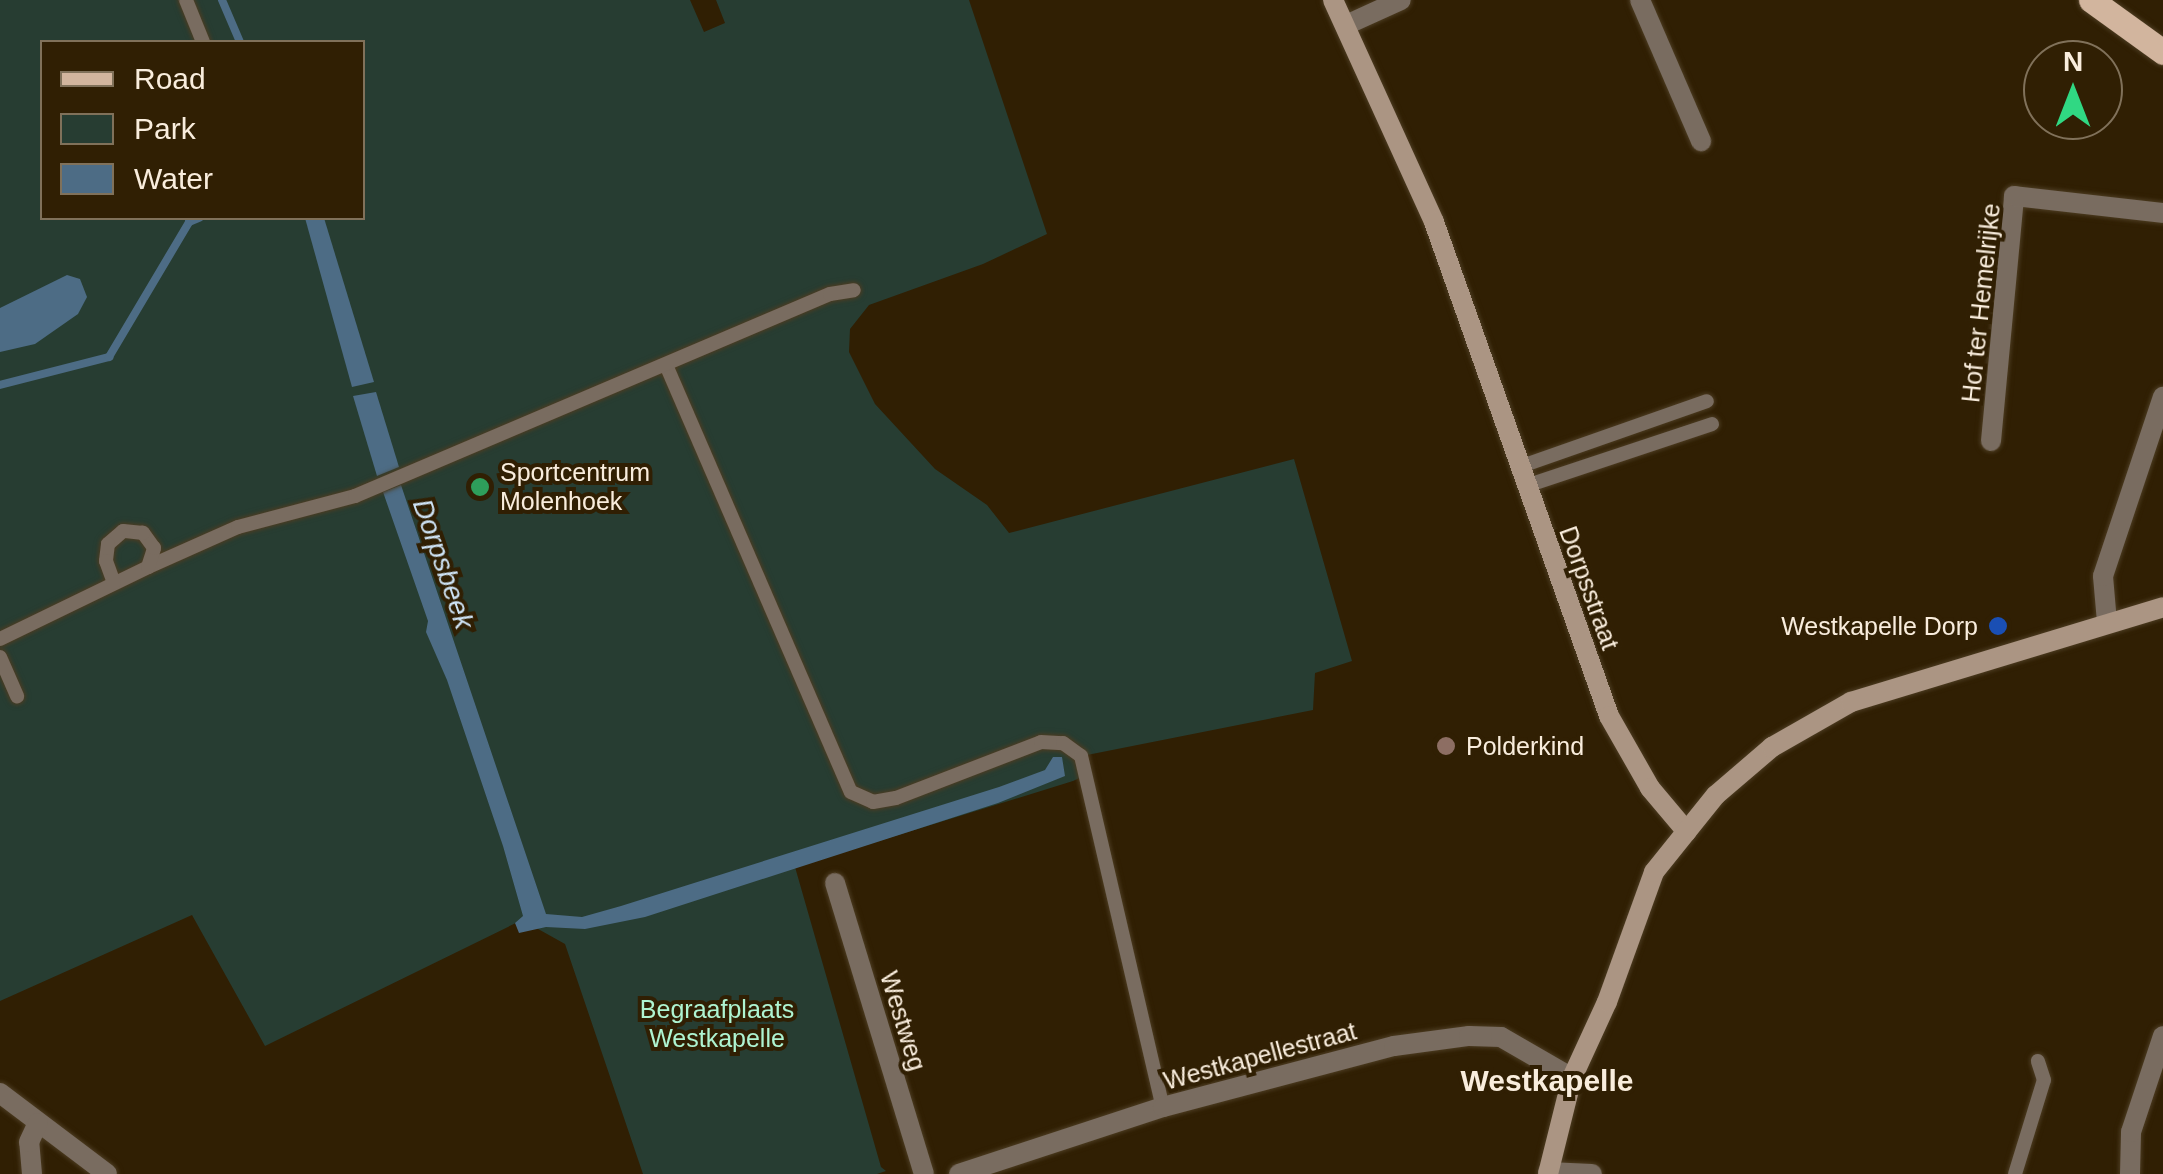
<!DOCTYPE html>
<html>
<head>
<meta charset="utf-8">
<style>
	body { margin:0 }
	#map { position:relative; width:2163px; height:1174px; overflow:hidden; background:#301f03; font-family:Helvetica,sans-serif }
	div>[style] { position:absolute }
	.green>* { inset:0; background:#273d32 }
	.water>* { inset:0; background:#4d6c85 }
	.stream>* { height:8px; margin:-4px; padding:0 4px; transform-origin:4px; border-radius:4px; background:#4d6c85 }
	.roads { filter:drop-shadow(0 0 2px #4c3c22) drop-shadow(0 0 2px #4c3c22) }
	.lane>* { height:14px; margin:-7px; padding:0 7px; transform-origin:7px; border-radius:7px; background:#796c60 }
	.street>* { height:20px; margin:-10px; padding:0 10px; transform-origin:10px; border-radius:10px; background:#796c60 }
	.secondary>* { height:20px; margin:-10px; padding:0 10px; transform-origin:10px; border-radius:10px; background:#ab9583 }
	.primary>* { height:25px; margin:-12.5px; padding:0 12.5px; transform-origin:12.5px; border-radius:12.5px; background:#d2b59e }
	.dots>* { width:28px; height:28px; translate:-50% -50%; box-sizing:border-box; border:5px solid #301f03; border-radius:50% }
	span { translate:-50% -50%; white-space:nowrap; text-align:center; line-height:1.15; -webkit-text-stroke:8px #301f03; paint-order:stroke }
	.street-label { font-size:25px; color:#f9eddd }
	.poi-label { font-size:25px; color:#f9eddd }
	.left { translate:0 -50%; text-align:left }
	.right { translate:-100% -50%; text-align:right }
	.park-label { font-size:25px; color:#aef4d2 }
	.water-label { font-size:28px; color:#cee3f5; font-style:italic }
	.quarter-label { font-size:30px; color:#f9eddd; font-weight:700 }
	.legend { position:absolute; left:40px; top:40px; width:325px; height:180px; box-sizing:border-box; background:#301f03; border:2px solid #80715a; margin:0; padding:12px 18px; list-style:none; font-size:30px; color:#f9eddd }
	.legend li { display:flex; align-items:center; gap:20px; height:50px }
	.legend b { width:50px; border:2px solid #80715a }
	.north { position:absolute; left:2023px; top:40px; width:100px; height:100px; box-sizing:border-box; background:#301f03; border:2px solid #80715a; border-radius:50%; rotate:0deg; font-size:28px; font-weight:700; line-height:40px; text-align:center; color:#f9eddd }
	.north::after { content:''; display:block; margin:auto; width:35px; height:45px; background:#30d883; clip-path:polygon(50% 0,100% 100%,50% 72%,0 100%) }
</style>
</head>
<body>
<div id="map">
	<div class="green">
		<i style="clip-path:polygon(evenodd,0 0,690px 0,704px 32px,725px 23px,716px 0,969px 0,1047px 234px,983px 264px,869px 305px,850px 329px,849px 352px,875px 404px,935px 469px,987px 505px,1009px 533px,1294px 459px,1352px 661px,1315px 673px,1313px 710px,1082px 756px,1086px 775px,1073px 781px,795px 867px,881px 1167px,886px 1171px,877px 1174px,643px 1174px,565px 944px,522px 920px,265px 1046px,192px 915px,0 1001px,0 0,42px 42px,362px 42px,362px 218px,42px 218px,42px 42px)"></i>
	</div>
	<div class="water">
		<i style="clip-path:polygon(305px 218px,324px 218px,374px 382px,352px 387px)"></i>
		<i style="clip-path:polygon(67px 275px,80px 279px,87px 297px,78px 314px,35px 344px,0 352px,0 308px)"></i>
		<i style="clip-path:polygon(376px 392px,399px 467px,377px 476px,353px 396px)"></i>
		<i style="clip-path:polygon(401px 485px,546px 914px,582px 917px,621px 906px,999px 787px,1045px 770px,1053px 757px,1062px 757px,1065px 776px,998px 803px,645px 917px,585px 929px,546px 927px,519px 933px,515px 923px,523px 916px,503px 846px,447px 680px,426px 632px,428px 621px,383px 492px)"></i>
	</div>
	<div class="stream">
		<i style="left:222px;top:0;width:46px;rotate:66.8deg"></i>
		<i style="left:0;top:385px;width:113px;rotate:-14.4deg"></i>
		<i style="left:109px;top:357px;width:157px;rotate:-59.3deg"></i>
		<i style="left:189px;top:222px;width:11px;rotate:-22deg"></i>
	</div>
	<div class="roads">
		<div class="lane">
			<i style="left:186px;top:0;width:45px;rotate:68deg"></i>
			<i style="left:666px;top:365px;width:465px;rotate:66.6deg"></i>
			<i style="left:851px;top:792px;width:24px;rotate:24deg"></i>
			<i style="left:873px;top:802px;width:23px;rotate:-10deg"></i>
			<i style="left:896px;top:798px;width:155px;rotate:-21.1deg"></i>
			<i style="left:1041px;top:742px;width:22px;rotate:3deg"></i>
			<i style="left:1063px;top:743px;width:22px;rotate:36deg"></i>
			<i style="left:1081px;top:756px;width:360px;rotate:76.9deg"></i>
			<i style="left:1519px;top:467px;width:199px;rotate:-19.3deg"></i>
			<i style="left:1526px;top:486px;width:196px;rotate:-18.4deg"></i>
			<i style="left:148px;top:567px;width:98px;rotate:-24deg"></i>
			<i style="left:238px;top:527px;width:121px;rotate:-14.8deg"></i>
			<i style="left:355px;top:496px;width:516px;rotate:-23.04deg"></i>
			<i style="left:830px;top:294px;width:24px;rotate:-9deg"></i>
			<i style="left:0;top:639px;width:165px;rotate:-25.9deg"></i>
			<i style="left:148px;top:567px;width:20px;rotate:-72deg"></i>
			<i style="left:154px;top:548px;width:19px;rotate:-126deg"></i>
			<i style="left:143px;top:533px;width:20px;rotate:-174deg"></i>
			<i style="left:123px;top:531px;width:20px;rotate:139deg"></i>
			<i style="left:108px;top:544px;width:17px;rotate:97deg"></i>
			<i style="left:106px;top:561px;width:23px;rotate:70deg"></i>
			<i style="left:0;top:657px;width:43px;rotate:66.4deg"></i>
			<i style="left:2015px;top:1174px;width:98px;rotate:-72.9deg"></i>
			<i style="left:2044px;top:1080px;width:20px;rotate:-108deg"></i>
		</div>
		<div class="street">
			<i style="left:1640px;top:0;width:154px;rotate:66.6deg"></i>
			<i style="left:1346px;top:25px;width:60px;rotate:-24.4deg"></i>
			<i style="left:1991px;top:441px;width:246px;rotate:-84.6deg"></i>
			<i style="left:2014px;top:196px;width:150px;rotate:6.5deg"></i>
			<i style="left:2107px;top:622px;width:46px;rotate:-95deg"></i>
			<i style="left:2103px;top:576px;width:189px;rotate:-71.5deg"></i>
			<i style="left:835px;top:883px;width:304px;rotate:73deg"></i>
			<i style="left:0;top:1093px;width:134px;rotate:37.1deg"></i>
			<i style="left:1548px;top:1172px;width:44px;rotate:2.6deg"></i>
			<i style="left:32px;top:1174px;width:32px;rotate:-95deg"></i>
			<i style="left:29px;top:1142px;width:21px;rotate:-65deg"></i>
			<i style="left:959px;top:1174px;width:215px;rotate:-18.2deg"></i>
			<i style="left:1163px;top:1107px;width:239px;rotate:-14.8deg"></i>
			<i style="left:1394px;top:1046px;width:76px;rotate:-7.6deg"></i>
			<i style="left:1469px;top:1036px;width:32px;rotate:2deg"></i>
			<i style="left:1501px;top:1037px;width:82px;rotate:30deg"></i>
			<i style="left:2130px;top:1174px;width:42px;rotate:-88.6deg"></i>
			<i style="left:2131px;top:1132px;width:101px;rotate:-71.6deg"></i>
		</div>
		<div class="secondary">
			<i style="left:1333px;top:0;width:244px;rotate:65.5deg"></i>
			<i style="left:1434px;top:222px;width:524px;rotate:70.49deg"></i>
			<i style="left:1609px;top:716px;width:83px;rotate:60.3deg"></i>
			<i style="left:1650px;top:788px;width:57px;rotate:49.9deg"></i>
			<i style="left:1548px;top:1174px;width:99px;rotate:-76deg"></i>
			<i style="left:1572px;top:1078px;width:84px;rotate:-65.3deg"></i>
			<i style="left:1607px;top:1002px;width:138px;rotate:-70.1deg"></i>
			<i style="left:1654px;top:872px;width:99px;rotate:-51.2deg"></i>
			<i style="left:1716px;top:795px;width:74px;rotate:-40.6deg"></i>
			<i style="left:1772px;top:747px;width:91px;rotate:-29.7deg"></i>
			<i style="left:1851px;top:702px;width:326px;rotate:-16.9deg"></i>
		</div>
		<div class="primary">
			<i style="left:2091px;top:0;width:89px;rotate:35.8deg"></i>
		</div>
	</div>
	<div class="dots">
		<i style="left:480px;top:487px;background:#2e9e5b"></i>
		<i style="left:1998px;top:626px;background:#1a4fb4"></i>
		<i style="left:1446px;top:746px;background:#8d6e63"></i>
	</div>
	<div class="street-label">
		<span style="left:1981px;top:303px;rotate:-84deg">Hof ter Hemelrijke</span>
		<span style="left:1589px;top:588px;rotate:70deg">Dorpsstraat</span>
		<span style="left:903px;top:1021px;rotate:73deg">Westweg</span>
		<span style="left:1260px;top:1056px;rotate:-15deg">Westkapellestraat</span>
	</div>
	<div class="poi-label">
		<span class="left" style="left:500px;top:487px">Sportcentrum<br>Molenhoek</span>
		<span class="right" style="left:1978px;top:626px">Westkapelle Dorp</span>
		<span class="left" style="left:1466px;top:746px">Polderkind</span>
	</div>
	<div class="park-label">
		<span style="left:717px;top:1024px">Begraafplaats<br>Westkapelle</span>
	</div>
	<div class="water-label">
		<span style="left:443px;top:564px;rotate:71deg">Dorpsbeek</span>
	</div>
	<div class="quarter-label">
		<span style="left:1547px;top:1081px">Westkapelle</span>
	</div>
	<ul class="legend">
	<li><b style="height:12px;background:#d2b59e"></b>Road</li>
	<li><b style="height:28px;background:#273d32"></b>Park</li>
	<li><b style="height:28px;background:#4d6c85"></b>Water</li>
	</ul>
	<div class="north">N</div>
</div>
</body>
</html>
